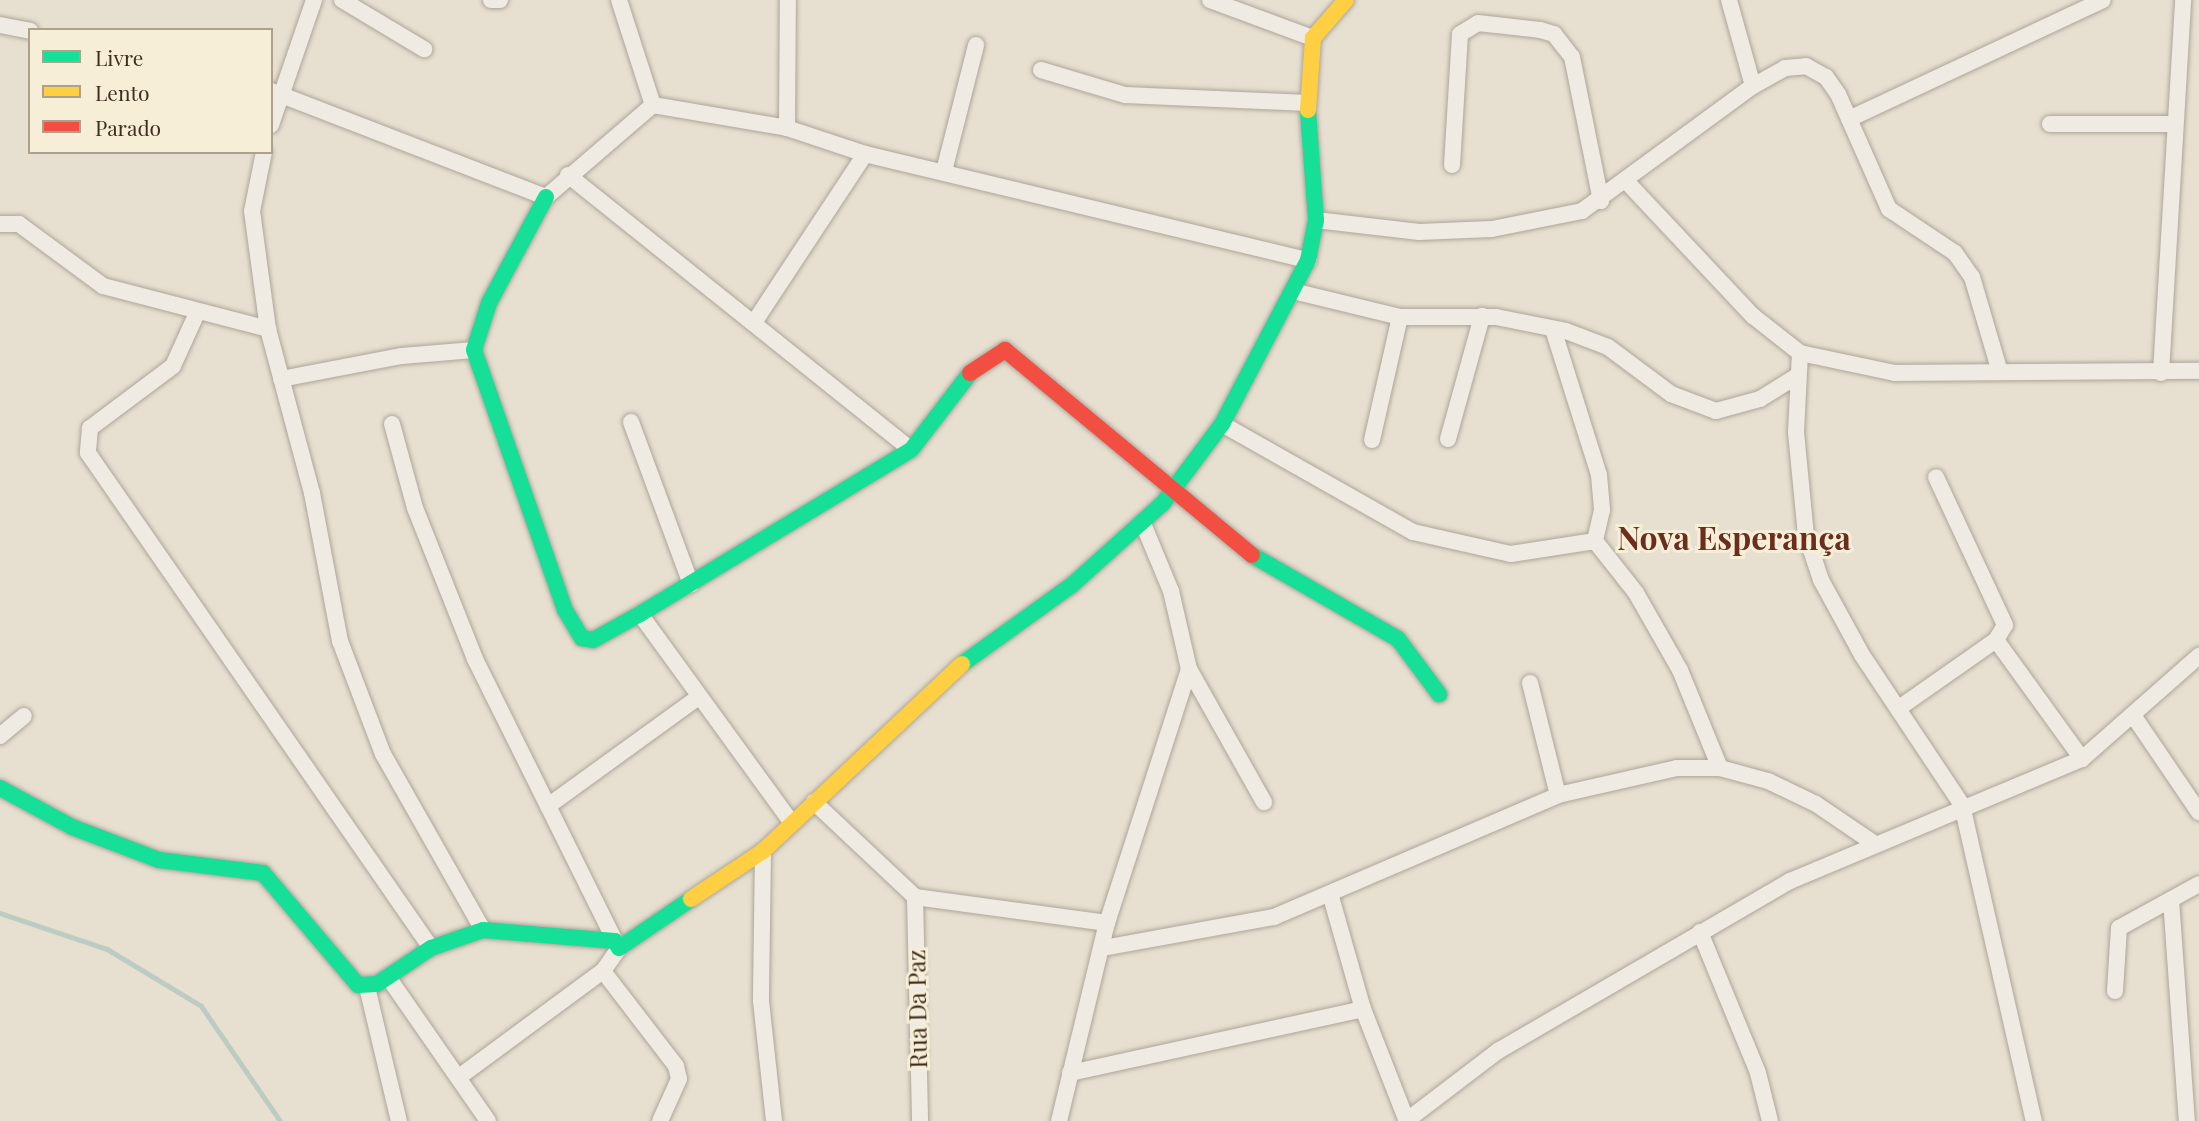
<!DOCTYPE html>
<html>
<head>
<meta charset="utf-8">
<style>
	body { margin:0 }
	#map { position:relative; width:2199px; height:1121px; overflow:hidden; background:#e7e0d1; font-family:"Playfair Display",serif }
	div>[style] { position:absolute }
	.stream>* { height:5px; margin:-2.5px; padding:0 2.5px; transform-origin:2.5px; border-radius:2.5px; background:#bcccc2 }
	.roads { filter:drop-shadow(0 0 2px #ada599) drop-shadow(0 0 2px #ada599) }
	.street>* { height:16px; margin:-8px; padding:0 8px; transform-origin:8px; border-radius:8px; background:#efebe3 }
	.fast>* { height:16px; margin:-8px; padding:0 8px; transform-origin:8px; border-radius:8px; background:#16e098 }
	.slow>* { height:16px; margin:-8px; padding:0 8px; transform-origin:8px; border-radius:8px; background:#ffcf43 }
	.jam>* { height:16px; margin:-8px; padding:0 8px; transform-origin:8px; border-radius:8px; background:#f24e42 }
	span { translate:-50% -50%; white-space:nowrap; text-align:center; line-height:1.15; -webkit-text-stroke:6px #f7eed8; paint-order:stroke }
	.street-label { font-size:24px; color:#3d2e20 }
	.district-label { font-size:32px; color:#6b2e1e; font-weight:700 }
	.legend { position:absolute; left:28px; top:28px; width:245px; height:126px; box-sizing:border-box; background:#f7eed8; border:2px solid #ada18e; margin:0; padding:9px 12px; list-style:none; font-size:21px; color:#3d2e20 }
	.legend li { display:flex; align-items:center; gap:14px; height:35px }
	.legend b { width:35px; border:2px solid #ada18e }
</style>
</head>
<body>
<div id="map">
	<div class="stream">
		<i style="left:0;top:913px;width:113px;rotate:18.6deg"></i>
		<i style="left:107px;top:949px;width:110px;rotate:31.2deg"></i>
		<i style="left:201px;top:1006px;width:140px;rotate:55.5deg"></i>
	</div>
	<div class="roads">
		<div class="street">
			<i style="left:342px;top:0;width:96px;rotate:30.9deg"></i>
			<i style="left:491px;top:0;width:9px"></i>
			<i style="left:619px;top:0;width:110px;rotate:72.1deg"></i>
			<i style="left:1210px;top:0;width:110px;rotate:20.3deg"></i>
			<i style="left:1729px;top:0;width:89px;rotate:74.4deg"></i>
			<i style="left:0;top:25px;width:31px;rotate:11deg"></i>
			<i style="left:1041px;top:70px;width:88px;rotate:16.6deg"></i>
			<i style="left:1125px;top:95px;width:183px;rotate:2.5deg"></i>
			<i style="left:271px;top:91px;width:295px;rotate:21.1deg"></i>
			<i style="left:546px;top:197px;width:141px;rotate:-40.7deg"></i>
			<i style="left:653px;top:105px;width:136px;rotate:9.7deg"></i>
			<i style="left:787px;top:128px;width:82px;rotate:18.4deg"></i>
			<i style="left:865px;top:154px;width:456px;rotate:13.5deg"></i>
			<i style="left:1849px;top:119px;width:280px;rotate:-25.1deg"></i>
			<i style="left:2050px;top:124px;width:125px"></i>
			<i style="left:271px;top:125px;width:132px;rotate:-71deg"></i>
			<i style="left:787px;top:128px;width:128px;rotate:-89.6deg"></i>
			<i style="left:264px;top:152px;width:60px;rotate:101.5deg"></i>
			<i style="left:252px;top:211px;width:119px;rotate:82.3deg"></i>
			<i style="left:268px;top:329px;width:170px;rotate:75deg"></i>
			<i style="left:312px;top:493px;width:151px;rotate:79.3deg"></i>
			<i style="left:340px;top:641px;width:121px;rotate:69.2deg"></i>
			<i style="left:383px;top:754px;width:202px;rotate:60.4deg"></i>
			<i style="left:1452px;top:165px;width:131px;rotate:-86.5deg"></i>
			<i style="left:1460px;top:34px;width:21px;rotate:-31deg"></i>
			<i style="left:1478px;top:23px;width:62px;rotate:6.4deg"></i>
			<i style="left:1540px;top:30px;width:15px;rotate:16deg"></i>
			<i style="left:1554px;top:34px;width:29px;rotate:52deg"></i>
			<i style="left:1572px;top:57px;width:147px;rotate:78.6deg"></i>
			<i style="left:944px;top:171px;width:130px;rotate:-75.7deg"></i>
			<i style="left:568px;top:175px;width:440px;rotate:38.7deg"></i>
			<i style="left:1627px;top:182px;width:184px;rotate:46.8deg"></i>
			<i style="left:1753px;top:316px;width:60px;rotate:38.2deg"></i>
			<i style="left:1800px;top:353px;width:97px;rotate:11.9deg"></i>
			<i style="left:1895px;top:373px;width:304px;rotate:-0.4deg"></i>
			<i style="left:1316px;top:220px;width:104px;rotate:6.6deg"></i>
			<i style="left:1419px;top:232px;width:73px;rotate:-2.4deg"></i>
			<i style="left:1492px;top:229px;width:92px;rotate:-11.3deg"></i>
			<i style="left:1582px;top:211px;width:212px;rotate:-36.2deg"></i>
			<i style="left:1753px;top:86px;width:37px;rotate:-29deg"></i>
			<i style="left:1785px;top:68px;width:21px;rotate:-5deg"></i>
			<i style="left:1806px;top:66px;width:23px;rotate:29deg"></i>
			<i style="left:1826px;top:77px;width:21px;rotate:55deg"></i>
			<i style="left:1838px;top:94px;width:126px;rotate:66.1deg"></i>
			<i style="left:1889px;top:209px;width:79px;rotate:33.7deg"></i>
			<i style="left:1955px;top:253px;width:29px;rotate:55deg"></i>
			<i style="left:1972px;top:277px;width:99px;rotate:73.6deg"></i>
			<i style="left:0;top:224px;width:19px"></i>
			<i style="left:19px;top:224px;width:104px;rotate:36.4deg"></i>
			<i style="left:103px;top:286px;width:171px;rotate:14.6deg"></i>
			<i style="left:1297px;top:292px;width:106px;rotate:13.6deg"></i>
			<i style="left:1400px;top:317px;width:96px"></i>
			<i style="left:1496px;top:317px;width:71px;rotate:11.3deg"></i>
			<i style="left:1566px;top:331px;width:45px;rotate:20.9deg"></i>
			<i style="left:1608px;top:347px;width:79px;rotate:36.7deg"></i>
			<i style="left:1671px;top:394px;width:48px;rotate:20.7deg"></i>
			<i style="left:1716px;top:411px;width:46px;rotate:-15.3deg"></i>
			<i style="left:1760px;top:399px;width:44px;rotate:-31.9deg"></i>
			<i style="left:197px;top:313px;width:58px;rotate:114.4deg"></i>
			<i style="left:173px;top:366px;width:104px;rotate:143.2deg"></i>
			<i style="left:90px;top:428px;width:25px;rotate:95deg"></i>
			<i style="left:88px;top:453px;width:602px;rotate:55.28deg"></i>
			<i style="left:755px;top:321px;width:200px;rotate:-56.6deg"></i>
			<i style="left:1553px;top:329px;width:153px;rotate:72.5deg"></i>
			<i style="left:1599px;top:475px;width:35px;rotate:85deg"></i>
			<i style="left:1602px;top:510px;width:32px;rotate:103deg"></i>
			<i style="left:1595px;top:541px;width:66px;rotate:51.7deg"></i>
			<i style="left:1636px;top:593px;width:89px;rotate:60.3deg"></i>
			<i style="left:1680px;top:670px;width:106px;rotate:67.8deg"></i>
			<i style="left:1800px;top:353px;width:79px;rotate:92.9deg"></i>
			<i style="left:1796px;top:432px;width:103px;rotate:84.5deg"></i>
			<i style="left:1806px;top:535px;width:47px;rotate:71.6deg"></i>
			<i style="left:1821px;top:580px;width:85px;rotate:61.3deg"></i>
			<i style="left:1862px;top:655px;width:180px;rotate:56.3deg"></i>
			<i style="left:1962px;top:805px;width:324px;rotate:77.2deg"></i>
			<i style="left:2161px;top:373px;width:374px;rotate:-86.6deg"></i>
			<i style="left:281px;top:379px;width:123px;rotate:-10.8deg"></i>
			<i style="left:402px;top:356px;width:72px;rotate:-4.8deg"></i>
			<i style="left:631px;top:422px;width:173px;rotate:69.7deg"></i>
			<i style="left:392px;top:424px;width:87px;rotate:74.7deg"></i>
			<i style="left:415px;top:508px;width:162px;rotate:68.3deg"></i>
			<i style="left:475px;top:659px;width:315px;rotate:63.6deg"></i>
			<i style="left:1222px;top:424px;width:219px;rotate:29.5deg"></i>
			<i style="left:1413px;top:532px;width:100px;rotate:12.7deg"></i>
			<i style="left:1511px;top:554px;width:85px;rotate:-8.8deg"></i>
			<i style="left:1448px;top:439px;width:128px;rotate:-74.5deg"></i>
			<i style="left:1372px;top:440px;width:126px;rotate:-77.2deg"></i>
			<i style="left:640px;top:614px;width:257px;rotate:54deg"></i>
			<i style="left:1996px;top:640px;width:147px;rotate:54.1deg"></i>
			<i style="left:1189px;top:669px;width:153px;rotate:60.6deg"></i>
			<i style="left:1530px;top:683px;width:115px;rotate:76deg"></i>
			<i style="left:1899px;top:708px;width:118px;rotate:-35deg"></i>
			<i style="left:1996px;top:640px;width:17px;rotate:-59deg"></i>
			<i style="left:2005px;top:625px;width:163px;rotate:-115deg"></i>
			<i style="left:2135px;top:718px;width:114px;rotate:55.8deg"></i>
			<i style="left:0;top:736px;width:31px;rotate:-40deg"></i>
			<i style="left:814px;top:802px;width:139px;rotate:43.2deg"></i>
			<i style="left:915px;top:897px;width:194px;rotate:7.7deg"></i>
			<i style="left:548px;top:806px;width:184px;rotate:-35.9deg"></i>
			<i style="left:763px;top:851px;width:150px;rotate:90.8deg"></i>
			<i style="left:761px;top:1001px;width:121px;rotate:83.8deg"></i>
			<i style="left:915px;top:897px;width:224px;rotate:88.7deg"></i>
			<i style="left:1331px;top:897px;width:116px;rotate:74.1deg"></i>
			<i style="left:1363px;top:1009px;width:120px;rotate:68.6deg"></i>
			<i style="left:2171px;top:900px;width:222px;rotate:85.9deg"></i>
			<i style="left:1700px;top:932px;width:152px;rotate:67.6deg"></i>
			<i style="left:1758px;top:1073px;width:49px;rotate:76deg"></i>
			<i style="left:1103px;top:948px;width:174px;rotate:-10.3deg"></i>
			<i style="left:1274px;top:917px;width:309px;rotate:-23.2deg"></i>
			<i style="left:1558px;top:795px;width:122px;rotate:-12.8deg"></i>
			<i style="left:1677px;top:768px;width:43px"></i>
			<i style="left:1720px;top:768px;width:50px;rotate:15.2deg"></i>
			<i style="left:1768px;top:781px;width:53px;rotate:25.6deg"></i>
			<i style="left:1816px;top:804px;width:68px;rotate:34.2deg"></i>
			<i style="left:603px;top:971px;width:120px;rotate:52.5deg"></i>
			<i style="left:676px;top:1066px;width:13px;rotate:77deg"></i>
			<i style="left:679px;top:1079px;width:46px;rotate:114.3deg"></i>
			<i style="left:388px;top:977px;width:175px;rotate:55.2deg"></i>
			<i style="left:367px;top:987px;width:138px;rotate:76.6deg"></i>
			<i style="left:2115px;top:991px;width:63px;rotate:-86.4deg"></i>
			<i style="left:2119px;top:928px;width:91px;rotate:-28.8deg"></i>
			<i style="left:1070px;top:1073px;width:300px;rotate:-12.3deg"></i>
			<i style="left:459px;top:1077px;width:179px;rotate:-36.4deg"></i>
			<i style="left:603px;top:971px;width:28px;rotate:-55deg"></i>
			<i style="left:1059px;top:1121px;width:204px;rotate:-76.4deg"></i>
			<i style="left:1107px;top:923px;width:267px;rotate:-72.1deg"></i>
			<i style="left:1189px;top:669px;width:80px;rotate:-103deg"></i>
			<i style="left:1171px;top:591px;width:70px;rotate:-112.6deg"></i>
			<i style="left:1406px;top:1121px;width:116px;rotate:-37.3deg"></i>
			<i style="left:1498px;top:1051px;width:338px;rotate:-30.2deg"></i>
			<i style="left:1790px;top:881px;width:316px;rotate:-22.7deg"></i>
			<i style="left:2082px;top:759px;width:156px;rotate:-41.4deg"></i>
		</div>
		<div class="fast">
			<i style="left:546px;top:197px;width:120px;rotate:118.3deg"></i>
			<i style="left:489px;top:303px;width:49px;rotate:107.7deg"></i>
			<i style="left:474px;top:350px;width:275px;rotate:70.7deg"></i>
			<i style="left:565px;top:610px;width:33px;rotate:59deg"></i>
			<i style="left:582px;top:638px;width:11px;rotate:10deg"></i>
			<i style="left:593px;top:640px;width:54px;rotate:-29deg"></i>
			<i style="left:640px;top:614px;width:317px;rotate:-31.2deg"></i>
			<i style="left:911px;top:450px;width:97px;rotate:-52.5deg"></i>
			<i style="left:1252px;top:555px;width:168px;rotate:29.9deg"></i>
			<i style="left:1398px;top:639px;width:69px;rotate:53.3deg"></i>
			<i style="left:962px;top:664px;width:135px;rotate:-35.7deg"></i>
			<i style="left:1072px;top:585px;width:122px;rotate:-42deg"></i>
			<i style="left:1163px;top:503px;width:99px;rotate:-53.2deg"></i>
			<i style="left:1222px;top:424px;width:185px;rotate:-62.3deg"></i>
			<i style="left:1308px;top:260px;width:41px;rotate:-78.7deg"></i>
			<i style="left:1316px;top:220px;width:110px;rotate:-94.2deg"></i>
			<i style="left:0;top:788px;width:82px;rotate:28.4deg"></i>
			<i style="left:72px;top:827px;width:93px;rotate:20.8deg"></i>
			<i style="left:159px;top:860px;width:105px;rotate:7.1deg"></i>
			<i style="left:263px;top:873px;width:147px;rotate:49.7deg"></i>
			<i style="left:358px;top:985px;width:19px;rotate:-3deg"></i>
			<i style="left:377px;top:984px;width:65px;rotate:-33.7deg"></i>
			<i style="left:431px;top:948px;width:55px;rotate:-19.1deg"></i>
			<i style="left:483px;top:930px;width:132px;rotate:4.8deg"></i>
			<i style="left:615px;top:941px;width:8px;rotate:60deg"></i>
			<i style="left:619px;top:948px;width:87px;rotate:-34.2deg"></i>
		</div>
		<div class="slow">
			<i style="left:1308px;top:110px;width:72px;rotate:-86deg"></i>
			<i style="left:1313px;top:38px;width:50px;rotate:-49deg"></i>
			<i style="left:691px;top:899px;width:87px;rotate:-33.7deg"></i>
			<i style="left:763px;top:851px;width:273px;rotate:-43.2deg"></i>
		</div>
		<div class="jam">
			<i style="left:970px;top:373px;width:42px;rotate:-33.3deg"></i>
			<i style="left:1005px;top:350px;width:321px;rotate:39.7deg"></i>
		</div>
	</div>
	<div class="street-label">
		<span style="left:917px;top:1009px;rotate:-91deg">Rua Da Paz</span>
	</div>
	<div class="district-label">
		<span style="left:1734px;top:537px">Nova Esperança</span>
	</div>
	<ul class="legend">
	<li><b style="height:9px;background:#16e098"></b>Livre</li>
	<li><b style="height:9px;background:#ffcf43"></b>Lento</li>
	<li><b style="height:9px;background:#f24e42"></b>Parado</li>
	</ul>
</div>
</body>
</html>
